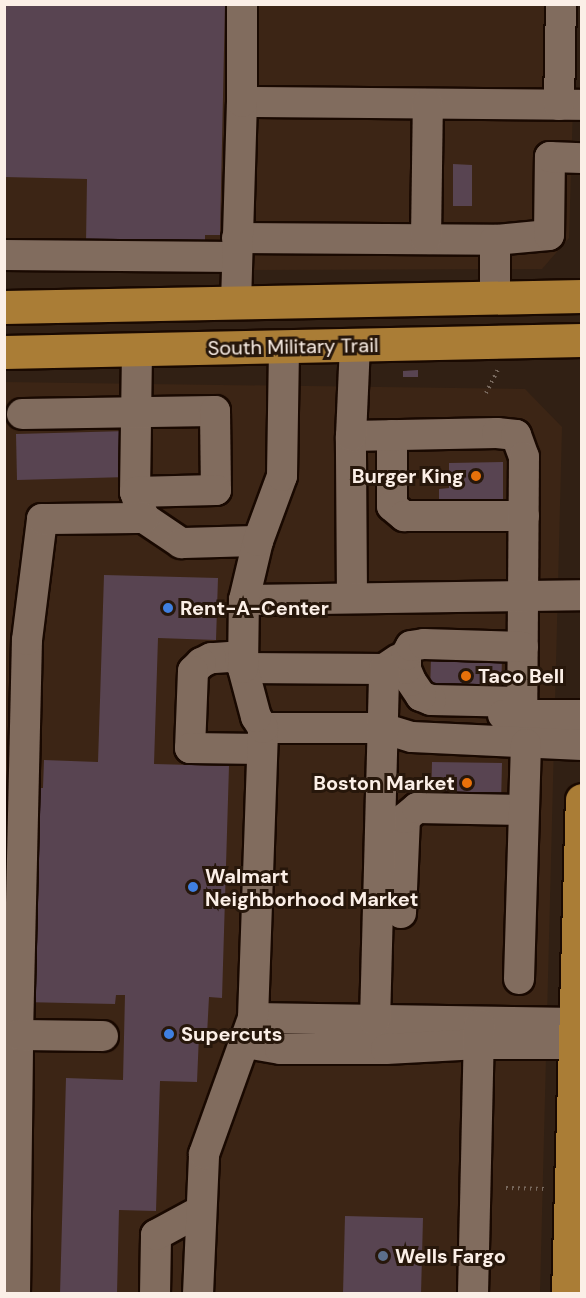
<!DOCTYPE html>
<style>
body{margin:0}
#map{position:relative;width:586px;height:1298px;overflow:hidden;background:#312014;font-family:"DM Sans",sans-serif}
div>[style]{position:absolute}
.built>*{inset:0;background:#3c2515}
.building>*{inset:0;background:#584451}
.path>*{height:4px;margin-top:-2px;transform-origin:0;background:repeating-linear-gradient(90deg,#78695e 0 1.5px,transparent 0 6px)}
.roads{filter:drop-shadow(2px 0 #190901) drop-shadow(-2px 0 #190901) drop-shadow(0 2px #190901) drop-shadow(0 -2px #190901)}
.minor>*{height:30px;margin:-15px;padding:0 15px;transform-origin:15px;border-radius:15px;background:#816c5e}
.major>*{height:33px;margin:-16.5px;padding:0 16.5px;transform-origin:16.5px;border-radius:16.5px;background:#aa7d36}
.dots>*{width:16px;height:16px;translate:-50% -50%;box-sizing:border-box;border:3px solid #27170b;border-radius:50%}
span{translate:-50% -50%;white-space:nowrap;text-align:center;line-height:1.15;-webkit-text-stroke:6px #27170b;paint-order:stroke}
.street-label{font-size:20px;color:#fbefe7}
.poi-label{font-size:20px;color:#fbefe7;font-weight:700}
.right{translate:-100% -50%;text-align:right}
.left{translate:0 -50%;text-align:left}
.frame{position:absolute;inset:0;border:6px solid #fbefe7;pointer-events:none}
</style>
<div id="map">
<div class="built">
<div style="clip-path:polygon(4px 5px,576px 5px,569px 238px,542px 269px,5px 271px)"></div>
<div style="clip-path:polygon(5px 382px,525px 389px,562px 427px,540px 1293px,5px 1294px)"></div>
</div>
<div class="building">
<div style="clip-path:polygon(4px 4px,225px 4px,220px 235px,205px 235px,205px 247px,86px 243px,87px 179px,4px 177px)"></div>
<div style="clip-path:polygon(453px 164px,472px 165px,472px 206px,453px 206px)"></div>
<div style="clip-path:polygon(418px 370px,418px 377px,403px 377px,403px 371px)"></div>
<div style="clip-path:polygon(127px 431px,128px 477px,17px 480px,16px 434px)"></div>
<div style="clip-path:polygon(503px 462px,503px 508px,439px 509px,439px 489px,449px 488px,449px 463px)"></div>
<div style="clip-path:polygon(104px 575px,218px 578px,216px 640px,158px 638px,154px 764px,229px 766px,222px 998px,209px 997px,207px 1035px,199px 1035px,197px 1082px,160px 1081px,156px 1211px,119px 1210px,117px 1294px,60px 1294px,66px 1078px,123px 1080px,125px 995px,116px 995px,115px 1004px,22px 1002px,29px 788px,43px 788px,44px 760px,98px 762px)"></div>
<div style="clip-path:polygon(431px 657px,502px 658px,501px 694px,430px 693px)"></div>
<div style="clip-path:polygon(432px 762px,502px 763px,501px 804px,431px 803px)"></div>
<div style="clip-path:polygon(345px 1216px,423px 1218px,421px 1294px,343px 1294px)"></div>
</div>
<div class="path">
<div style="left:486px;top:393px;width:28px;rotate:-63deg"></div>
<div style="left:506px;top:1188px;width:40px;rotate:1.4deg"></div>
</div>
<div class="roads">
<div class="minor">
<div style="left:242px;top:102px;width:340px;rotate:0.5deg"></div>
<div style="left:559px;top:105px;width:101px;rotate:-88.9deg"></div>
<div style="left:237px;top:238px;width:258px;rotate:0.4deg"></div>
<div style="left:495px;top:240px;width:54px;rotate:-5.3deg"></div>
<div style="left:549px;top:235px;width:78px;rotate:-89.3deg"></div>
<div style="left:550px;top:157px;width:32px;rotate:2deg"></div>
<div style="left:426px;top:239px;width:135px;rotate:-89.2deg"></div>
<div style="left:495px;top:240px;width:58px;rotate:90deg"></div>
<div style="left:4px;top:255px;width:232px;rotate:0.5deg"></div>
<div style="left:236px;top:303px;width:201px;rotate:-88.3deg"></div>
<div style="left:242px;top:102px;width:98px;rotate:-90deg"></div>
<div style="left:137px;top:350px;width:142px;rotate:90.8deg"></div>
<div style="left:135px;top:492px;width:28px;rotate:71deg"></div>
<div style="left:144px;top:518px;width:45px;rotate:34deg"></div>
<div style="left:181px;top:543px;width:77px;rotate:-1.5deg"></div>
<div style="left:22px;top:414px;width:193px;rotate:-0.9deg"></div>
<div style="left:215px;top:411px;width:79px;rotate:89.3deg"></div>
<div style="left:216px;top:490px;width:81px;rotate:178.6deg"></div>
<div style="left:392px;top:435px;width:71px;rotate:90deg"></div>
<div style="left:392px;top:506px;width:16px;rotate:40deg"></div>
<div style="left:404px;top:516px;width:120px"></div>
<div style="left:351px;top:436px;width:146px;rotate:-1.2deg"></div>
<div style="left:497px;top:433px;width:19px;rotate:6deg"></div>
<div style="left:516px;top:435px;width:23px;rotate:70deg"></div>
<div style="left:524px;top:457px;width:257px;rotate:90.4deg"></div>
<div style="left:352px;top:598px;width:162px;rotate:-90.4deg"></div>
<div style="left:351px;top:436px;width:90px;rotate:-87.5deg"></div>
<div style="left:244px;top:600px;width:338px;rotate:-0.8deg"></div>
<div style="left:243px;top:656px;width:32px;rotate:176deg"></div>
<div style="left:211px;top:658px;width:11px;rotate:153deg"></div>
<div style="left:201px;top:663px;width:11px;rotate:135deg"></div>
<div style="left:193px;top:671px;width:77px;rotate:92.2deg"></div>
<div style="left:190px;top:748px;width:72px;rotate:0.8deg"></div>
<div style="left:243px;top:668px;width:141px;rotate:0.4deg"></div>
<div style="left:384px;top:669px;width:18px;rotate:-34deg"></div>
<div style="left:522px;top:702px;width:91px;rotate:-178.7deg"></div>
<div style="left:431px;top:700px;width:11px;rotate:-158deg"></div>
<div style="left:421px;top:696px;width:18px;rotate:-124deg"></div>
<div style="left:411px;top:681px;width:13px;rotate:-113deg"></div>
<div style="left:406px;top:669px;width:14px;rotate:-90deg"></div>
<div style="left:406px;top:655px;width:10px;rotate:-61deg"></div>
<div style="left:411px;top:646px;width:13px;rotate:-9deg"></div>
<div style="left:424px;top:644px;width:99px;rotate:1.7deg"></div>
<div style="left:503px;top:715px;width:79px"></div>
<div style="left:263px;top:728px;width:119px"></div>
<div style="left:382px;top:728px;width:31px;rotate:17deg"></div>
<div style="left:412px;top:737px;width:170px;rotate:2.7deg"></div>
<div style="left:401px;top:913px;width:95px;rotate:-87.6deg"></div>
<div style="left:405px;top:818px;width:16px;rotate:-40deg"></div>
<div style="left:417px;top:808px;width:106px;rotate:1.1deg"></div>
<div style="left:519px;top:979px;width:235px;rotate:-88.3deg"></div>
<div style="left:253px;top:1018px;width:324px;rotate:0.9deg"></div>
<div style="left:375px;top:1021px;width:352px;rotate:-88.5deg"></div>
<div style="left:18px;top:1035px;width:395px;rotate:-88.7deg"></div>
<div style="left:27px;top:640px;width:122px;rotate:-82.9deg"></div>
<div style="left:42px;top:519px;width:102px;rotate:-0.6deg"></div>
<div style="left:246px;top:1043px;width:35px;rotate:10deg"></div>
<div style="left:280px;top:1049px;width:106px"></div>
<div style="left:386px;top:1049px;width:93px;rotate:-3.1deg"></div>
<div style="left:479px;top:1044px;width:103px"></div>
<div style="left:15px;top:1294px;width:259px;rotate:-89.3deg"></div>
<div style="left:18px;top:1035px;width:85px;rotate:0.7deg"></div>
<div style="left:155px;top:1294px;width:59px;rotate:-89deg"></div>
<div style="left:156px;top:1235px;width:50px;rotate:-28.6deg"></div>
<div style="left:198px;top:1294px;width:140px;rotate:-87.5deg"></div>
<div style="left:204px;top:1154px;width:145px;rotate:-70.2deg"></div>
<div style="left:253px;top:1018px;width:290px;rotate:-88deg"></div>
<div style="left:263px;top:728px;width:13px;rotate:-122deg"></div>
<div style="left:256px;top:717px;width:51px;rotate:-104.9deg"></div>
<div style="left:243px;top:668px;width:68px;rotate:-89.2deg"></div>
<div style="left:244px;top:600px;width:61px;rotate:-76.7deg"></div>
<div style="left:258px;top:541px;width:69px;rotate:-69.7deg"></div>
<div style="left:282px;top:476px;width:129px;rotate:-89.1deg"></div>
<div style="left:473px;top:1294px;width:270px;rotate:-88.7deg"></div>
</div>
<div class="major">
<div style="left:4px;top:307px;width:578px;rotate:-1.09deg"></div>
<div style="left:4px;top:352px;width:578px;rotate:-1.19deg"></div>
<div style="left:568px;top:1294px;width:494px;rotate:-88.4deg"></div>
</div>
</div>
<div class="dots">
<div style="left:476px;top:476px;background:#e8710a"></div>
<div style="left:168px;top:608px;background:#3f7fe0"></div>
<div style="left:466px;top:676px;background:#e8710a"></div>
<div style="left:467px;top:783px;background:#e8710a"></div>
<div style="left:193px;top:887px;background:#3f7fe0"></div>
<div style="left:169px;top:1034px;background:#3f7fe0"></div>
<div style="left:383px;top:1256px;background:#5c6f8a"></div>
</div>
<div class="street-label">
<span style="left:293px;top:347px;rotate:-1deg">South Military Trail</span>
</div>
<div class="poi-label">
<span class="right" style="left:464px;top:476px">Burger King</span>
<span class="left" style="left:180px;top:608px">Rent-A-Center</span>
<span class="left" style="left:478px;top:676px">Taco Bell</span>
<span class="right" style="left:455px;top:783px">Boston Market</span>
<span class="left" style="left:205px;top:888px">Walmart<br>Neighborhood Market</span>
<span class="left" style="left:181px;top:1034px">Supercuts</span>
<span class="left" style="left:395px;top:1256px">Wells Fargo</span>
</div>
<div class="frame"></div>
</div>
